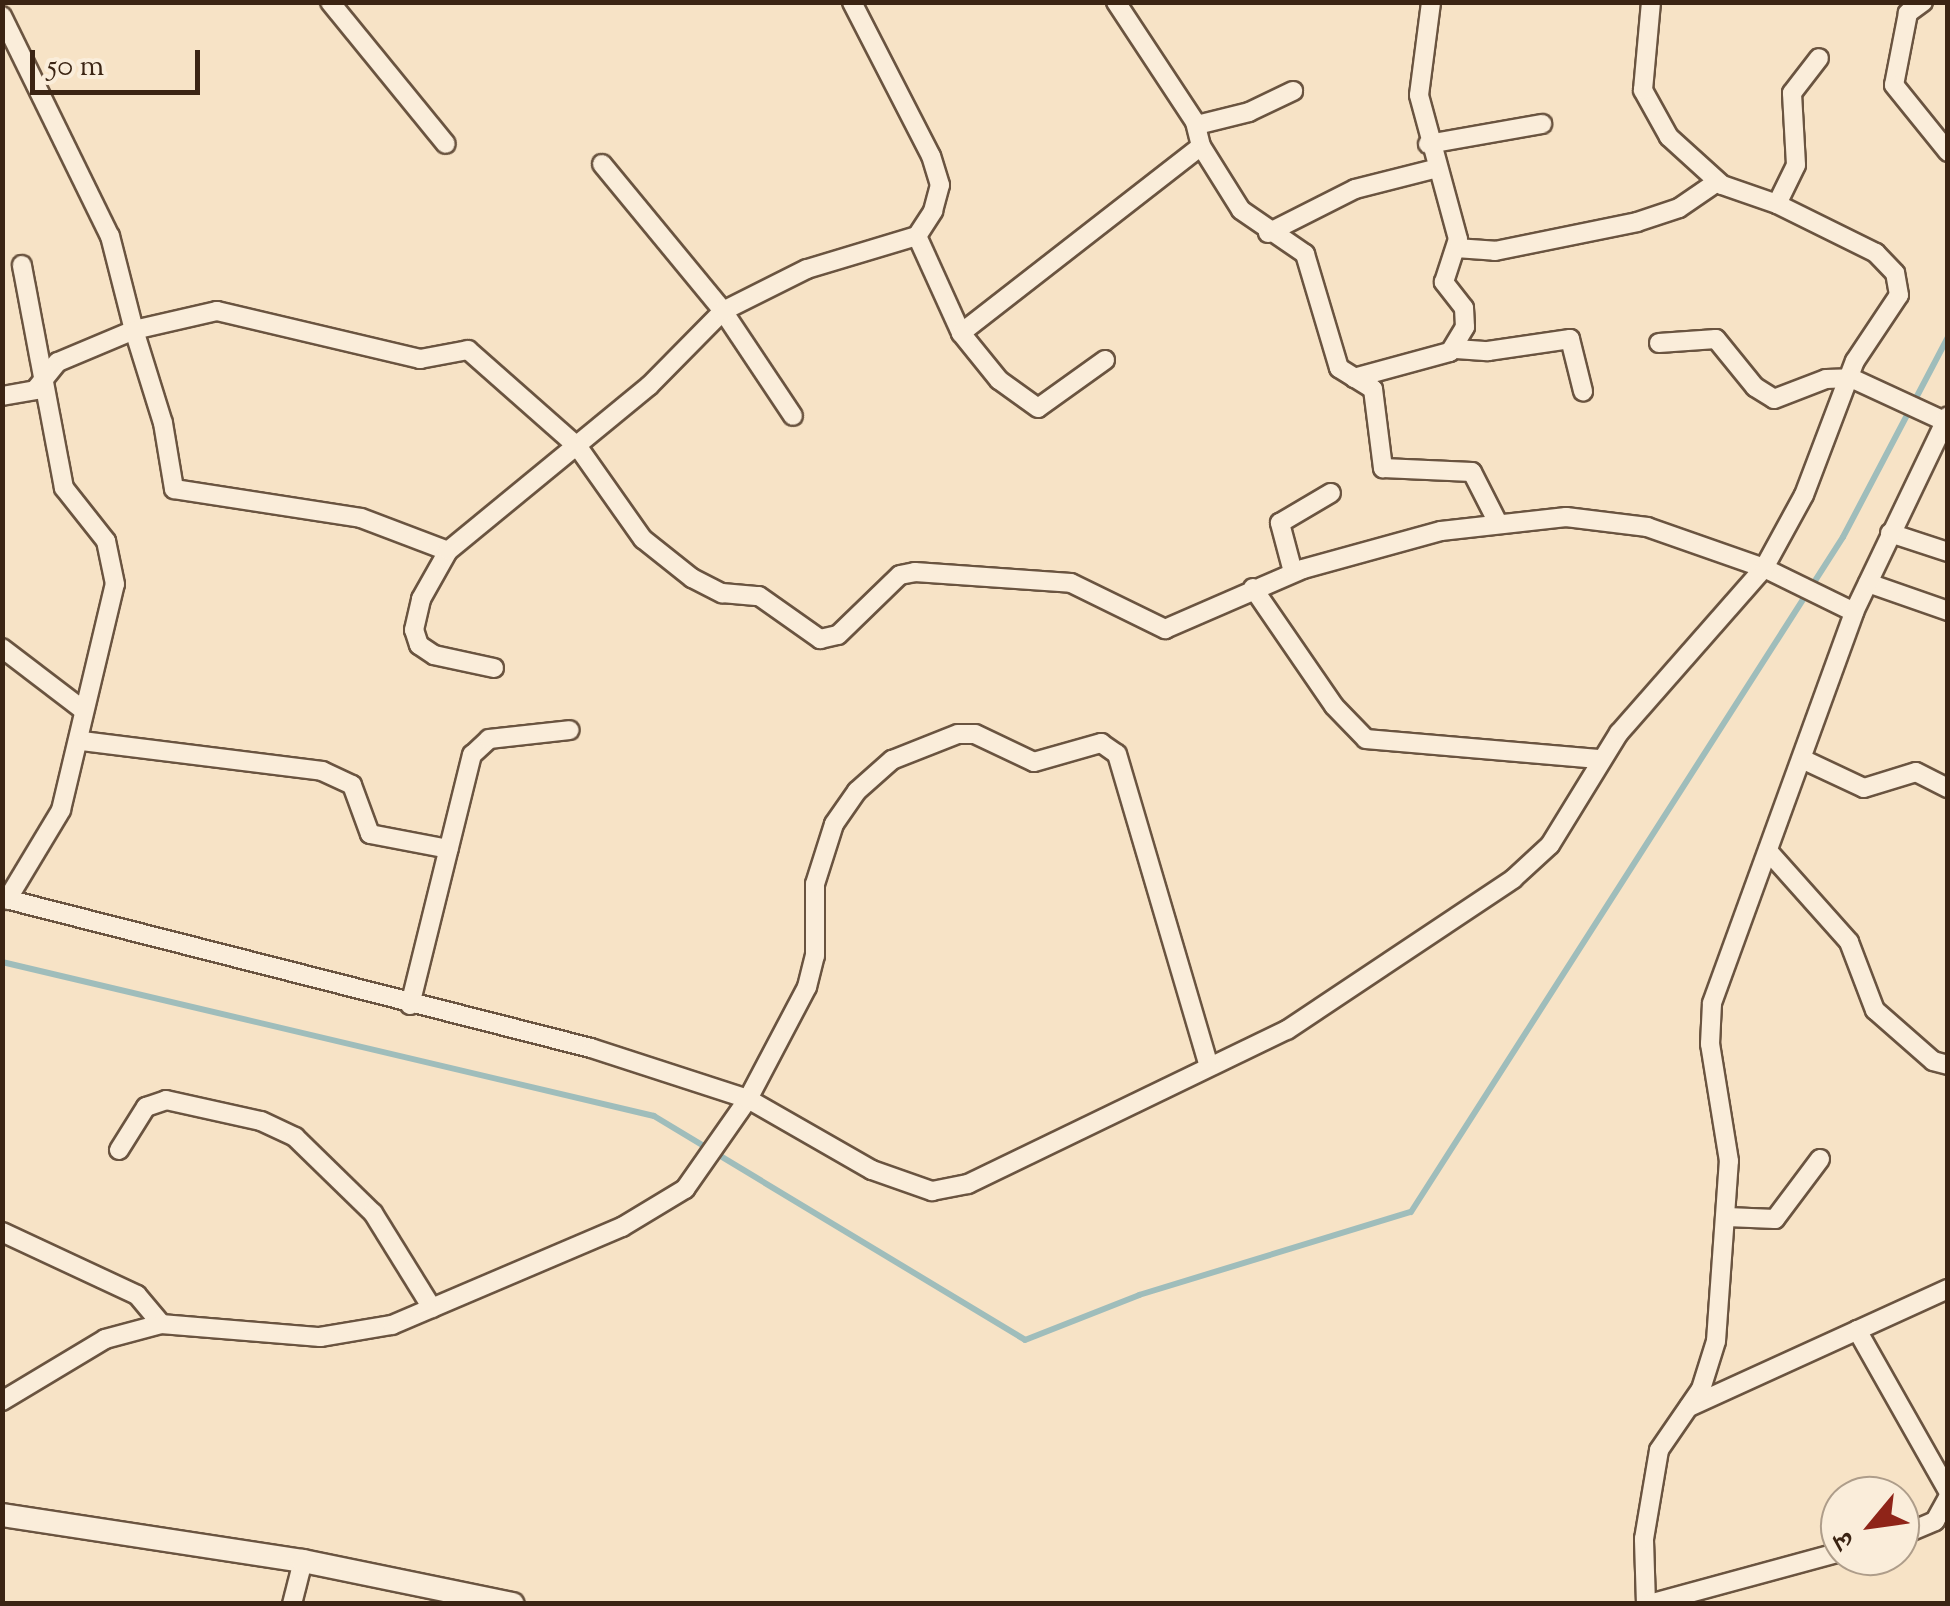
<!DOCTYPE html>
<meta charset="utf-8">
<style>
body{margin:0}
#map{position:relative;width:1950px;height:1606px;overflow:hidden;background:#f7e3c6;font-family:"Sorts Mill Goudy","Noto Serif Devanagari",serif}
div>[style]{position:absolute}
.stream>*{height:6px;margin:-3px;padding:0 3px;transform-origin:3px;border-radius:3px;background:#9fbdbb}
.roads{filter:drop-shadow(2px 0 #6a5440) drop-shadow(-2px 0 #6a5440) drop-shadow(0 2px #6a5440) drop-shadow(0 -2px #6a5440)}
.minor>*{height:18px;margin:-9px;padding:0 9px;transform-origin:9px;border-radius:9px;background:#faedda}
.tertiary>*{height:22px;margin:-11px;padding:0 11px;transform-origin:11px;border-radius:11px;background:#faedda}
span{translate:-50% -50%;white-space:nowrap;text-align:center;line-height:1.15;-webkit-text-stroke:8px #faedda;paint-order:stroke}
.frame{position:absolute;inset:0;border:5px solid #3b2413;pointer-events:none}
.north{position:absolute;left:1820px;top:1476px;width:100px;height:100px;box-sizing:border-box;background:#faedda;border:2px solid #ae9d8a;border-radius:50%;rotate:241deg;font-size:28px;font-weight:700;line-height:40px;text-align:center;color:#3b2413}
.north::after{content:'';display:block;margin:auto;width:35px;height:45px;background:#8f2418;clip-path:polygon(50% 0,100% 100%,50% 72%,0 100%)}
.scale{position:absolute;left:30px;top:50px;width:170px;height:45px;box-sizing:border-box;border:5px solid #3b2413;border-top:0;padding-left:12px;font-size:30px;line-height:35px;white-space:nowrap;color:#3b2413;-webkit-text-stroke:8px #faedda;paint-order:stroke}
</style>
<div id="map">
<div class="stream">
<div style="left:2px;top:962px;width:670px;rotate:13.29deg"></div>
<div style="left:654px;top:1116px;width:433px;rotate:31.1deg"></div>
<div style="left:1025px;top:1340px;width:123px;rotate:-21.5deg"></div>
<div style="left:1139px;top:1295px;width:284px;rotate:-17deg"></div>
<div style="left:1411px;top:1212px;width:801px;rotate:-57.38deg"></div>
<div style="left:1843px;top:537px;width:226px;rotate:-62.3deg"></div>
</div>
<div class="roads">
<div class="minor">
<div style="left:330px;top:2px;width:183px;rotate:50.8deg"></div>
<div style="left:1116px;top:2px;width:144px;rotate:56.6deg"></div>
<div style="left:1195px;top:122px;width:25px;rotate:76deg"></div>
<div style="left:1201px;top:146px;width:75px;rotate:58deg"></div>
<div style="left:1241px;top:210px;width:78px;rotate:34.5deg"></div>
<div style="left:1305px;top:254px;width:119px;rotate:73.4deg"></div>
<div style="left:1339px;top:368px;width:40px;rotate:32deg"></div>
<div style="left:1373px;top:389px;width:80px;rotate:82.8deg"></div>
<div style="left:1383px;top:468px;width:89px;rotate:2.6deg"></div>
<div style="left:1472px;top:472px;width:55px;rotate:63deg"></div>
<div style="left:1923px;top:2px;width:19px;rotate:144deg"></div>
<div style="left:1908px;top:13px;width:73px;rotate:101deg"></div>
<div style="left:1894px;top:85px;width:86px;rotate:51.1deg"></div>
<div style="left:2px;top:16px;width:245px;rotate:63.9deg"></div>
<div style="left:110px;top:236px;width:97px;rotate:75.7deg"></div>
<div style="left:134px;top:330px;width:85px;rotate:-12.9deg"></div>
<div style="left:217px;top:311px;width:209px;rotate:13.3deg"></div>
<div style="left:420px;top:359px;width:49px;rotate:-10.6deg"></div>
<div style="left:468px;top:350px;width:147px;rotate:41.4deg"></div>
<div style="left:578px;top:447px;width:113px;rotate:54.8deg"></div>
<div style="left:643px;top:539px;width:63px;rotate:38.5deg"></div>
<div style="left:692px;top:578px;width:34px;rotate:27deg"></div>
<div style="left:722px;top:593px;width:37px;rotate:5deg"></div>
<div style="left:759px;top:596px;width:75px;rotate:35.2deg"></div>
<div style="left:820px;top:639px;width:18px;rotate:-13deg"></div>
<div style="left:838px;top:635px;width:86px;rotate:-44.1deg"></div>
<div style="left:900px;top:575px;width:15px;rotate:-11deg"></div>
<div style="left:915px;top:572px;width:156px;rotate:4deg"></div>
<div style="left:1071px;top:583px;width:105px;rotate:26.1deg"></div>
<div style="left:1165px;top:629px;width:150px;rotate:-23.5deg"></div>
<div style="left:1303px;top:569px;width:143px;rotate:-15.4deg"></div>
<div style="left:1441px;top:531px;width:126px;rotate:-6.4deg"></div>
<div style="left:1566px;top:517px;width:82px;rotate:7deg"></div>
<div style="left:1647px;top:527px;width:124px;rotate:19.3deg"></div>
<div style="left:1764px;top:568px;width:100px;rotate:26.1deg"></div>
<div style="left:1197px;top:125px;width:54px;rotate:-14deg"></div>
<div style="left:1249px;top:112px;width:49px;rotate:-25.5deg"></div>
<div style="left:1428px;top:144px;width:116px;rotate:-10deg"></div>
<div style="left:602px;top:164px;width:190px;rotate:50.5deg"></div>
<div style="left:723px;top:311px;width:126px;rotate:56.3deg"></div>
<div style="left:1777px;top:204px;width:43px;rotate:-64deg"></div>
<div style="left:1796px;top:165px;width:72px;rotate:-93.2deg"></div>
<div style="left:1792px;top:93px;width:44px;rotate:-52.4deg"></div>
<div style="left:1268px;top:233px;width:97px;rotate:-26.8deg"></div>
<div style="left:1355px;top:189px;width:81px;rotate:-14.2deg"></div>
<div style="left:917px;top:236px;width:107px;rotate:65.6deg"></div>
<div style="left:1456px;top:248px;width:39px;rotate:4deg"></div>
<div style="left:1495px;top:251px;width:145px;rotate:-11.5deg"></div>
<div style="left:1637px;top:222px;width:44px;rotate:-18.4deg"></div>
<div style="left:1679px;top:208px;width:46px;rotate:-34.4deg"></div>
<div style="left:1659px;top:343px;width:57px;rotate:-4deg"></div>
<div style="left:1716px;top:339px;width:62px;rotate:50.9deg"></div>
<div style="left:1755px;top:387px;width:22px;rotate:32deg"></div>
<div style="left:1774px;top:399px;width:56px;rotate:-21deg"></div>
<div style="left:1826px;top:379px;width:25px;rotate:-2deg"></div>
<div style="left:1851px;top:378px;width:102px;rotate:24.8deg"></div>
<div style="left:1456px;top:349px;width:32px;rotate:4deg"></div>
<div style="left:1488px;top:351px;width:83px;rotate:-8.3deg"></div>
<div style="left:1570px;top:339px;width:54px;rotate:76deg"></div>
<div style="left:1105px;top:360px;width:82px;rotate:144.4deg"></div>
<div style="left:1038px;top:408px;width:48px;rotate:-144.3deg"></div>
<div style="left:999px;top:380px;width:60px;rotate:-129deg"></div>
<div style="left:961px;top:333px;width:304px;rotate:-37.9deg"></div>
<div style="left:1354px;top:378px;width:99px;rotate:-15.2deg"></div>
<div style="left:1450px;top:352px;width:29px;rotate:-59deg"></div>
<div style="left:1465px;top:327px;width:19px;rotate:-93deg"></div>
<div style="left:1464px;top:308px;width:33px;rotate:-128deg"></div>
<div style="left:1444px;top:282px;width:45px;rotate:-72deg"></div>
<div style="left:1458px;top:239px;width:149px;rotate:-105.2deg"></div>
<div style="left:1419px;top:95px;width:94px;rotate:-82.6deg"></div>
<div style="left:2px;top:396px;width:34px;rotate:-10deg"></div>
<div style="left:35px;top:390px;width:36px;rotate:-51deg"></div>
<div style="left:58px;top:362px;width:82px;rotate:-22.8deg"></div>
<div style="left:134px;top:330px;width:97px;rotate:72.7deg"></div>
<div style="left:163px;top:423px;width:67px;rotate:80.5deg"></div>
<div style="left:174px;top:489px;width:189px;rotate:8.8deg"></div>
<div style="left:361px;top:518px;width:93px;rotate:20.8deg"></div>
<div style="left:1890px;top:533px;width:61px;rotate:18.1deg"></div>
<div style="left:1293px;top:572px;width:51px;rotate:-104.9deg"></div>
<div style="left:1280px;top:523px;width:59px;rotate:-30.5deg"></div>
<div style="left:1868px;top:583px;width:85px;rotate:19.3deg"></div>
<div style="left:1253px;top:588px;width:143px;rotate:55.5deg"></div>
<div style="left:1334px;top:706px;width:46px;rotate:45.9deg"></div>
<div style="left:1366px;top:739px;width:236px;rotate:4.9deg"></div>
<div style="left:2px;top:648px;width:102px;rotate:37.4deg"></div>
<div style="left:494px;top:668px;width:61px;rotate:-167.8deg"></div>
<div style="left:434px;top:655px;width:18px;rotate:-146deg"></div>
<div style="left:419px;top:645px;width:16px;rotate:-108deg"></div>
<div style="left:414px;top:630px;width:32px;rotate:-77deg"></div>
<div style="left:421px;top:599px;width:55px;rotate:-60.6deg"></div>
<div style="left:448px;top:551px;width:260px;rotate:-39.4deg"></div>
<div style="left:649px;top:386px;width:105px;rotate:-45.4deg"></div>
<div style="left:723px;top:311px;width:94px;rotate:-26.6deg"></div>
<div style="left:807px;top:269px;width:115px;rotate:-16.7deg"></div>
<div style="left:917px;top:236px;width:30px;rotate:-57deg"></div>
<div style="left:933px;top:211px;width:27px;rotate:-75deg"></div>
<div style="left:940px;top:185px;width:30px;rotate:-107deg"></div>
<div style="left:931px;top:156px;width:173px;rotate:-117.2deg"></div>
<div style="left:82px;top:741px;width:242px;rotate:7.1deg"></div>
<div style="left:322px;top:771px;width:33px;rotate:25deg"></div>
<div style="left:352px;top:785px;width:52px;rotate:69.8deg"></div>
<div style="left:370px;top:834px;width:80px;rotate:10.8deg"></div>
<div style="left:1802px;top:759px;width:68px;rotate:25.1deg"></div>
<div style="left:1864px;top:788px;width:54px;rotate:-17.1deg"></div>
<div style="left:1916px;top:772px;width:36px;rotate:27deg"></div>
<div style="left:1768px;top:851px;width:122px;rotate:48.3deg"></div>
<div style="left:1849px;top:942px;width:73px;rotate:69.1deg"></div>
<div style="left:1875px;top:1010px;width:77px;rotate:41.3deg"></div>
<div style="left:1933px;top:1061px;width:16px;rotate:15deg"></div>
<div style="left:2px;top:898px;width:608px;rotate:14.29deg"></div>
<div style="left:591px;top:1048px;width:165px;rotate:18deg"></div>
<div style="left:748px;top:1099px;width:143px;rotate:29.8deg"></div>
<div style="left:872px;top:1170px;width:64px;rotate:19.3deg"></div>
<div style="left:932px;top:1191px;width:37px;rotate:-11deg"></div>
<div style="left:968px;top:1184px;width:354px;rotate:-25.8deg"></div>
<div style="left:1287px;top:1030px;width:272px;rotate:-33.7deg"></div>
<div style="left:1513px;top:879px;width:50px;rotate:-42.6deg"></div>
<div style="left:1550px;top:845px;width:132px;rotate:-58.4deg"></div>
<div style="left:1619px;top:733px;width:220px;rotate:-48.7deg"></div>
<div style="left:1764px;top:568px;width:83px;rotate:-61.3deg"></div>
<div style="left:1804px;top:495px;width:143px;rotate:-69.2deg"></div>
<div style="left:1855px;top:361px;width:79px;rotate:-56.3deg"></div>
<div style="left:1899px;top:295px;width:22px;rotate:-100deg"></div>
<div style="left:1895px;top:273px;width:28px;rotate:-134deg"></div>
<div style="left:1876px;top:253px;width:110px;rotate:-153.7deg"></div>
<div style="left:1777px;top:204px;width:58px;rotate:-160.9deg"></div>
<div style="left:1722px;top:185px;width:72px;rotate:-137.8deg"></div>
<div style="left:1669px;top:137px;width:54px;rotate:-119deg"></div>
<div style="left:1643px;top:90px;width:88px;rotate:-84.8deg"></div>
<div style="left:7px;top:900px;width:105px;rotate:-59deg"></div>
<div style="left:61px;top:810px;width:232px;rotate:-76.6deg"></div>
<div style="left:115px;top:584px;width:44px;rotate:-101.8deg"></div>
<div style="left:106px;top:541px;width:68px;rotate:-128.4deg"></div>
<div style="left:64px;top:488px;width:227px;rotate:-100.7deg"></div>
<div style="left:410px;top:1005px;width:258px;rotate:-76.1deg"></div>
<div style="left:472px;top:755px;width:23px;rotate:-43deg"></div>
<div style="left:489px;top:739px;width:81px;rotate:-6.3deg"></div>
<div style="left:119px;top:1150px;width:51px;rotate:-57.9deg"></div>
<div style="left:146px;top:1107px;width:21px;rotate:-19deg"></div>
<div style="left:166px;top:1100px;width:97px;rotate:12.5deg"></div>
<div style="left:261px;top:1121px;width:38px;rotate:25deg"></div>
<div style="left:295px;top:1137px;width:109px;rotate:44.3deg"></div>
<div style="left:373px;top:1213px;width:112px;rotate:58.2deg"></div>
<div style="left:1727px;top:1217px;width:48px;rotate:2.4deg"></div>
<div style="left:1775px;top:1219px;width:75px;rotate:-53.1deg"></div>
<div style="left:2px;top:1232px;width:149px;rotate:25deg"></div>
<div style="left:137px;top:1295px;width:38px;rotate:50deg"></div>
<div style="left:1857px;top:1330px;width:185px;rotate:60.5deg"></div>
<div style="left:2px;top:1401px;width:120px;rotate:-31deg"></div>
<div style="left:105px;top:1339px;width:58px;rotate:-15deg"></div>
<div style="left:161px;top:1324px;width:160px;rotate:4.7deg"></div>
<div style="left:320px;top:1337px;width:73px;rotate:-9.5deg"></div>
<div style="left:392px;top:1325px;width:250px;rotate:-23.1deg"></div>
<div style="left:622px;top:1227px;width:74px;rotate:-31.1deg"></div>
<div style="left:685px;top:1189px;width:110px;rotate:-55deg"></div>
<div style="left:748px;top:1099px;width:127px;rotate:-62.2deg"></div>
<div style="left:807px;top:987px;width:32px;rotate:-76deg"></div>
<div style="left:815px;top:956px;width:72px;rotate:-90deg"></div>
<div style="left:815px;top:884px;width:63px;rotate:-72.4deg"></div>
<div style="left:834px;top:824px;width:40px;rotate:-55.1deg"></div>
<div style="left:857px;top:791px;width:47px;rotate:-41.5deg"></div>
<div style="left:892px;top:760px;width:71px;rotate:-21.5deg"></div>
<div style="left:958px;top:734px;width:17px"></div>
<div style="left:975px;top:734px;width:65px;rotate:25.4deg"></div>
<div style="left:1034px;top:762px;width:70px;rotate:-15.8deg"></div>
<div style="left:1101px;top:743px;width:19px;rotate:35deg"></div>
<div style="left:1117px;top:754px;width:325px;rotate:73.6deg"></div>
<div style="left:1689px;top:1407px;width:285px;rotate:-24.5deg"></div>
<div style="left:1900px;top:1536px;width:38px;rotate:-23deg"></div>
<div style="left:1935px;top:1521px;width:26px;rotate:-61deg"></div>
<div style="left:292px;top:1604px;width:44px;rotate:-75.7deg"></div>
<div style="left:1646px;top:1604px;width:65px;rotate:-91.8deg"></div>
<div style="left:1644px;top:1539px;width:90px;rotate:-80.4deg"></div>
<div style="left:1659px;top:1450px;width:74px;rotate:-55.5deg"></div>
<div style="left:1701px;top:1389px;width:50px;rotate:-72.6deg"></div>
<div style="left:1716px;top:1341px;width:180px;rotate:-85.9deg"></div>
<div style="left:1729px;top:1161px;width:119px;rotate:-99.2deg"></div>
<div style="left:1710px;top:1044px;width:41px;rotate:-87.2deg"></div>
<div style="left:1712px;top:1003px;width:416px;rotate:-70deg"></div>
<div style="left:1854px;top:612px;width:217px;rotate:-64.4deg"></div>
<div style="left:1649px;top:1604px;width:198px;rotate:-15.2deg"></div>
</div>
<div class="tertiary">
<div style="left:2px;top:1515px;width:304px;rotate:8.7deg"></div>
<div style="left:303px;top:1561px;width:214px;rotate:11.6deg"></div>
</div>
</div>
<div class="frame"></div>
<div class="north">उ</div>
<div class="scale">50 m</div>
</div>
